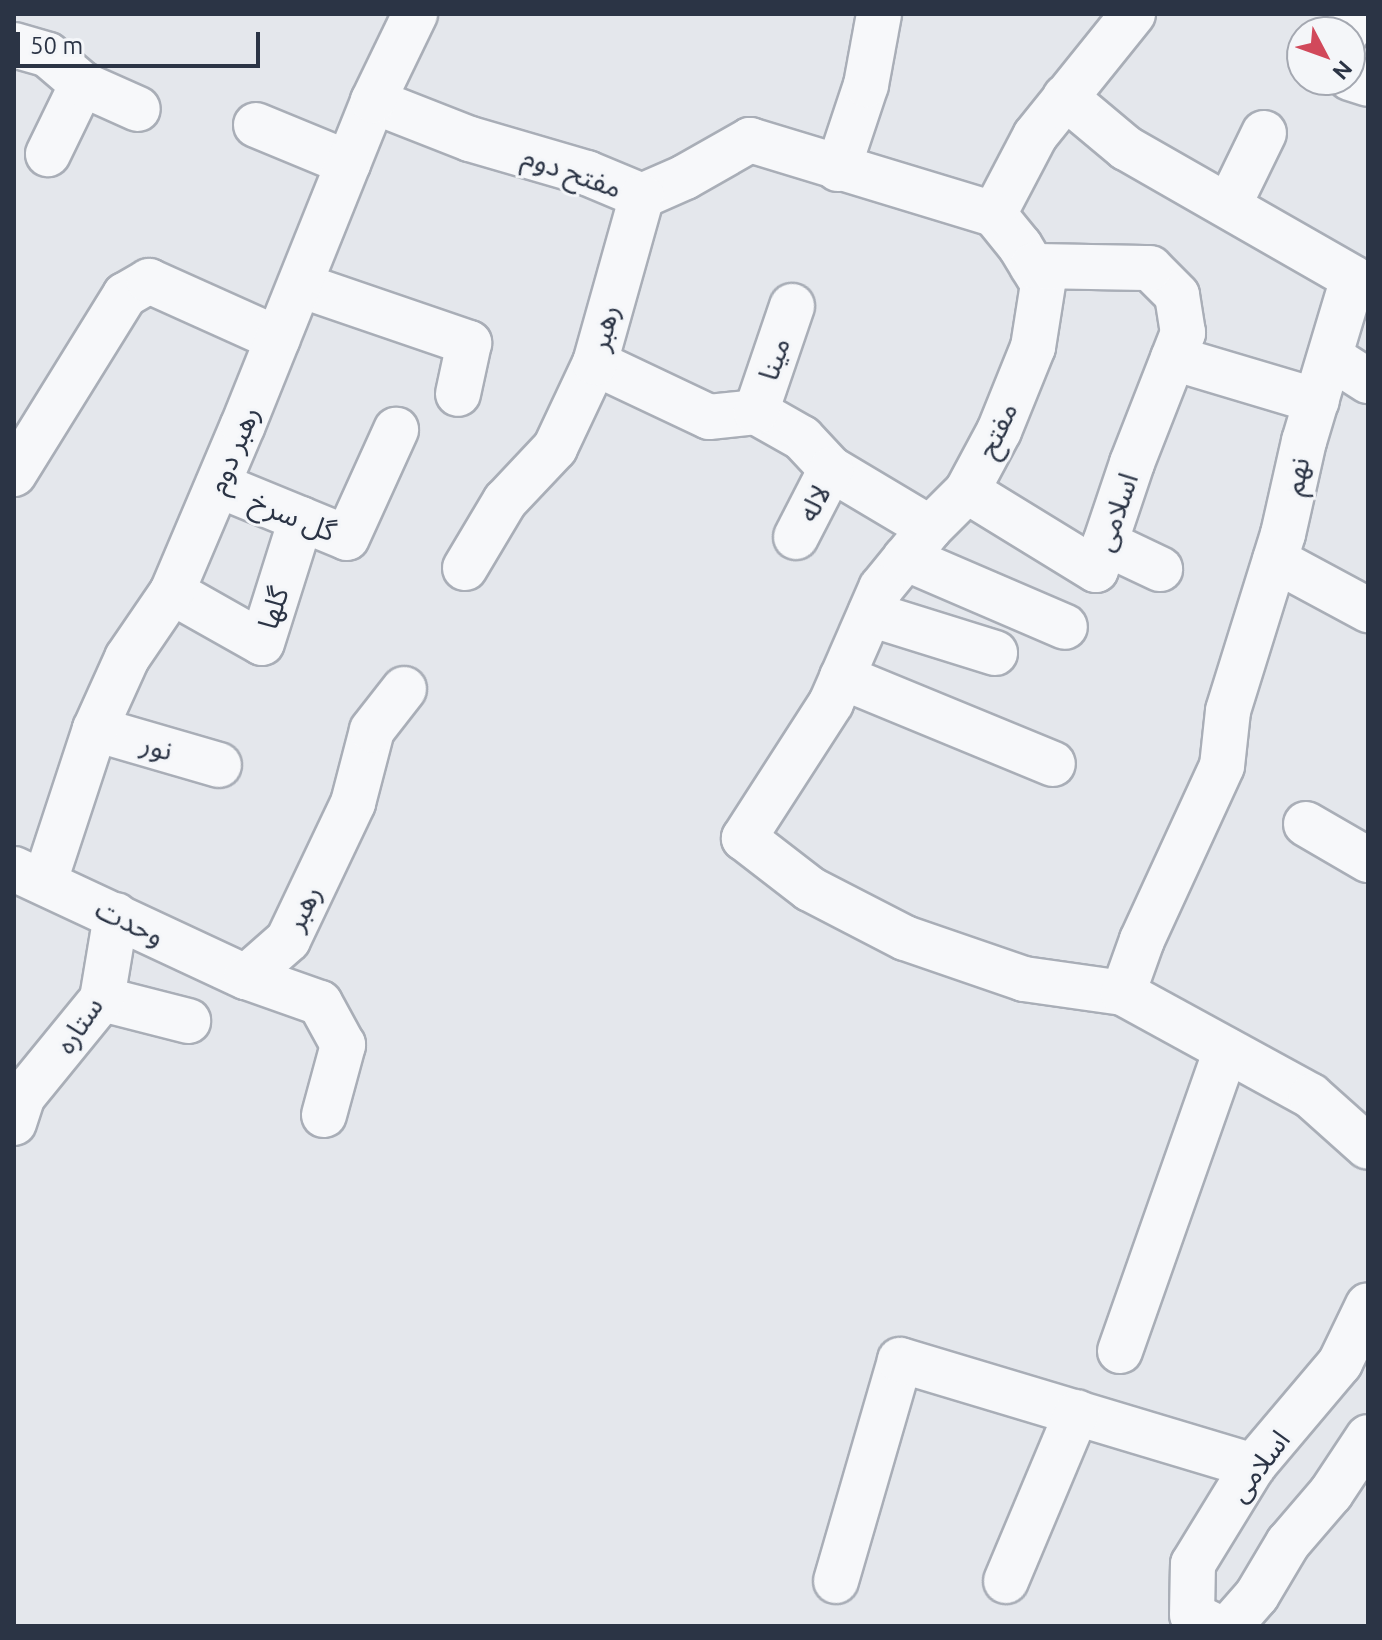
<!DOCTYPE html>
<meta charset="utf-8">
<style>
body{margin:0}
#map{position:relative;width:1382px;height:1640px;overflow:hidden;background:#e4e7ec;font-family:Ubuntu,"Noto Sans Arabic",sans-serif}
div>[style]{position:absolute}
.roads{filter:drop-shadow(2px 0 #a9aeb7) drop-shadow(-2px 0 #a9aeb7) drop-shadow(0 2px #a9aeb7) drop-shadow(0 -2px #a9aeb7)}
.minor>*{height:44px;margin:-22px;padding:0 22px;transform-origin:22px;border-radius:22px;background:#f7f8fa}
span{translate:-50% -50%;white-space:nowrap;text-align:center;line-height:1.15;-webkit-text-stroke:6px #f4f6f9;paint-order:stroke}
.street-label{font-size:28px;color:#2b3445}
.frame{position:absolute;inset:0;border:16px solid #2b3445;pointer-events:none}
.north{position:absolute;left:1286px;top:16px;width:80px;height:80px;box-sizing:border-box;background:#f4f6f9;border:2px solid #a4a8b1;border-radius:50%;rotate:131deg;font-size:22px;font-weight:700;line-height:32px;text-align:center;color:#2b3445}
.north::after{content:'';display:block;margin:auto;width:28px;height:36px;background:#d1495b;clip-path:polygon(50% 0,100% 100%,50% 72%,0 100%)}
.scale{position:absolute;left:16px;top:32px;width:244px;height:36px;box-sizing:border-box;border:4px solid #2b3445;border-top:0;padding-left:10px;font-size:24px;line-height:28px;white-space:nowrap;color:#2b3445;-webkit-text-stroke:6px #f4f6f9;paint-order:stroke}
</style>
<div id="map">
<div class="roads">
<div class="minor">
<div style="left:1133px;top:14px;width:156px;rotate:128.8deg"></div>
<div style="left:1035px;top:136px;width:88px;rotate:117.7deg"></div>
<div style="left:994px;top:214px;width:41px;rotate:50.9deg"></div>
<div style="left:1020px;top:246px;width:44px;rotate:58.8deg"></div>
<div style="left:1043px;top:284px;width:64px;rotate:99deg"></div>
<div style="left:1033px;top:347px;width:91px;rotate:112deg"></div>
<div style="left:999px;top:431px;width:68px;rotate:118.1deg"></div>
<div style="left:967px;top:491px;width:52px;rotate:135deg"></div>
<div style="left:930px;top:528px;width:77px;rotate:129.2deg"></div>
<div style="left:881px;top:588px;width:125px;rotate:113.5deg"></div>
<div style="left:831px;top:703px;width:161px;rotate:122.8deg"></div>
<div style="left:744px;top:838px;width:83px;rotate:37.7deg"></div>
<div style="left:810px;top:889px;width:107px;rotate:27.3deg"></div>
<div style="left:905px;top:938px;width:126px;rotate:19deg"></div>
<div style="left:1024px;top:979px;width:100px;rotate:8deg"></div>
<div style="left:1123px;top:993px;width:214px;rotate:28.7deg"></div>
<div style="left:1311px;top:1096px;width:76px;rotate:41.8deg"></div>
<div style="left:1347px;top:32px;width:19px;rotate:-74deg"></div>
<div style="left:14px;top:45px;width:35px;rotate:16deg"></div>
<div style="left:48px;top:55px;width:45px;rotate:40.5deg"></div>
<div style="left:82px;top:84px;width:78px;rotate:115.9deg"></div>
<div style="left:1350px;top:78px;width:19px;rotate:18deg"></div>
<div style="left:82px;top:84px;width:61px;rotate:24.1deg"></div>
<div style="left:1065px;top:97px;width:80px;rotate:39.9deg"></div>
<div style="left:1126px;top:148px;width:262px;rotate:29.8deg"></div>
<div style="left:1353px;top:278px;width:170px;rotate:106.7deg"></div>
<div style="left:1304px;top:441px;width:95px;rotate:102.7deg"></div>
<div style="left:1283px;top:534px;width:185px;rotate:107.3deg"></div>
<div style="left:1228px;top:711px;width:55px;rotate:96.2deg"></div>
<div style="left:1222px;top:766px;width:192px;rotate:114.7deg"></div>
<div style="left:1142px;top:940px;width:56px;rotate:109.7deg"></div>
<div style="left:373px;top:101px;width:104px;rotate:21.4deg"></div>
<div style="left:470px;top:139px;width:122px;rotate:16.2deg"></div>
<div style="left:587px;top:173px;width:60px;rotate:22.7deg"></div>
<div style="left:642px;top:196px;width:47px;rotate:-23.8deg"></div>
<div style="left:685px;top:177px;width:75px;rotate:-29.6deg"></div>
<div style="left:750px;top:140px;width:255px;rotate:16.9deg"></div>
<div style="left:256px;top:125px;width:100px;rotate:22.4deg"></div>
<div style="left:838px;top:169px;width:89px;rotate:-71.6deg"></div>
<div style="left:866px;top:85px;width:72px;rotate:-79.6deg"></div>
<div style="left:1229px;top:205px;width:80px;rotate:-64.1deg"></div>
<div style="left:300px;top:285px;width:179px;rotate:18.9deg"></div>
<div style="left:469px;top:343px;width:52px;rotate:102.2deg"></div>
<div style="left:1173px;top:358px;width:150px;rotate:16.6deg"></div>
<div style="left:1332px;top:358px;width:43px;rotate:32.6deg"></div>
<div style="left:595px;top:363px;width:126px;rotate:25.3deg"></div>
<div style="left:709px;top:417px;width:47px;rotate:-6.1deg"></div>
<div style="left:756px;top:412px;width:53px;rotate:29.5deg"></div>
<div style="left:802px;top:438px;width:42px;rotate:46.9deg"></div>
<div style="left:831px;top:469px;width:115px;rotate:30.8deg"></div>
<div style="left:756px;top:412px;width:112px;rotate:-71.2deg"></div>
<div style="left:14px;top:474px;width:211px;rotate:-58.2deg"></div>
<div style="left:125px;top:295px;width:28px;rotate:-30deg"></div>
<div style="left:149px;top:281px;width:141px;rotate:24.2deg"></div>
<div style="left:218px;top:485px;width:139px;rotate:22.3deg"></div>
<div style="left:347px;top:538px;width:119px;rotate:-65.6deg"></div>
<div style="left:967px;top:491px;width:151px;rotate:31.5deg"></div>
<div style="left:1096px;top:570px;width:113px;rotate:-71.4deg"></div>
<div style="left:1132px;top:463px;width:140px;rotate:-68.6deg"></div>
<div style="left:1183px;top:333px;width:38px;rotate:-99deg"></div>
<div style="left:1177px;top:295px;width:38px;rotate:-135deg"></div>
<div style="left:1150px;top:268px;width:118px;rotate:-179deg"></div>
<div style="left:796px;top:537px;width:76px;rotate:-62.8deg"></div>
<div style="left:1105px;top:543px;width:61px;rotate:25.3deg"></div>
<div style="left:905px;top:558px;width:174px;rotate:23.3deg"></div>
<div style="left:1275px;top:560px;width:106px;rotate:28.3deg"></div>
<div style="left:465px;top:568px;width:78px;rotate:-59.2deg"></div>
<div style="left:505px;top:501px;width:73px;rotate:-46.7deg"></div>
<div style="left:555px;top:448px;width:94px;rotate:-64.8deg"></div>
<div style="left:595px;top:363px;width:173px;rotate:-74.3deg"></div>
<div style="left:172px;top:592px;width:103px;rotate:29.5deg"></div>
<div style="left:262px;top:643px;width:130px;rotate:-72.5deg"></div>
<div style="left:870px;top:614px;width:131px;rotate:17.3deg"></div>
<div style="left:842px;top:677px;width:228px;rotate:22.4deg"></div>
<div style="left:95px;top:729px;width:129px;rotate:16.2deg"></div>
<div style="left:1306px;top:824px;width:72px;rotate:30.1deg"></div>
<div style="left:14px;top:869px;width:256px;rotate:25deg"></div>
<div style="left:45px;top:881px;width:160px;rotate:-71.8deg"></div>
<div style="left:95px;top:729px;width:78px;rotate:-65.7deg"></div>
<div style="left:127px;top:658px;width:80px;rotate:-55.7deg"></div>
<div style="left:172px;top:592px;width:181px;rotate:-67deg"></div>
<div style="left:243px;top:425px;width:349px;rotate:-68.1deg"></div>
<div style="left:373px;top:101px;width:97px;rotate:-64.2deg"></div>
<div style="left:102px;top:999px;width:89px;rotate:14.3deg"></div>
<div style="left:324px;top:1115px;width:73px;rotate:-74.8deg"></div>
<div style="left:343px;top:1045px;width:48px;rotate:-118.7deg"></div>
<div style="left:320px;top:1003px;width:78px;rotate:-160.6deg"></div>
<div style="left:246px;top:977px;width:56px;rotate:-41.4deg"></div>
<div style="left:288px;top:940px;width:152px;rotate:-64.6deg"></div>
<div style="left:353px;top:803px;width:75px;rotate:-75.4deg"></div>
<div style="left:372px;top:730px;width:52px;rotate:-52deg"></div>
<div style="left:14px;top:1123px;width:28px;rotate:-72deg"></div>
<div style="left:23px;top:1096px;width:125px;rotate:-50.8deg"></div>
<div style="left:102px;top:999px;width:85px;rotate:-80.5deg"></div>
<div style="left:1120px;top:1351px;width:319px;rotate:-70.6deg"></div>
<div style="left:836px;top:1581px;width:230px;rotate:-73.8deg"></div>
<div style="left:900px;top:1360px;width:369px;rotate:16.7deg"></div>
<div style="left:1006px;top:1581px;width:183px;rotate:-67.2deg"></div>
<div style="left:1215px;top:1626px;width:25px;rotate:-154deg"></div>
<div style="left:1192px;top:1615px;width:51px;rotate:-88.9deg"></div>
<div style="left:1193px;top:1564px;width:115px;rotate:-58.5deg"></div>
<div style="left:1253px;top:1466px;width:135px;rotate:-49.8deg"></div>
<div style="left:1340px;top:1363px;width:64px;rotate:-64.2deg"></div>
<div style="left:1230px;top:1626px;width:41px;rotate:-48.9deg"></div>
<div style="left:1257px;top:1595px;width:61px;rotate:-59.2deg"></div>
<div style="left:1288px;top:1543px;width:66px;rotate:-49.3deg"></div>
<div style="left:1331px;top:1493px;width:67px;rotate:-56.5deg"></div>
</div>
</div>
<div class="street-label">
<span style="left:572px;top:172px;rotate:19deg">مفتح دوم</span>
<span style="left:604px;top:328px;rotate:-76deg">رهبر</span>
<span style="left:774px;top:359px;rotate:-71deg">مینا</span>
<span style="left:997px;top:430px;rotate:-65deg">مفتح</span>
<span style="left:233px;top:450px;rotate:-67deg">رهبر دوم</span>
<span style="left:1296px;top:476px;rotate:-77deg">نهم</span>
<span style="left:814px;top:503px;rotate:-62deg">لاله</span>
<span style="left:1116px;top:512px;rotate:-71deg">اسلامی</span>
<span style="left:293px;top:516px;rotate:22deg">گل سرخ</span>
<span style="left:273px;top:608px;rotate:-72deg">گلها</span>
<span style="left:157px;top:747px;rotate:16deg">نور</span>
<span style="left:303px;top:908px;rotate:-64deg">رهبر</span>
<span style="left:130px;top:922px;rotate:26deg">وحدت</span>
<span style="left:79px;top:1025px;rotate:-56deg">ستاره</span>
<span style="left:1259px;top:1466px;rotate:-53deg">اسلامی</span>
</div>
<div class="frame"></div>
<div class="north">N</div>
<div class="scale">50 m</div>
</div>
